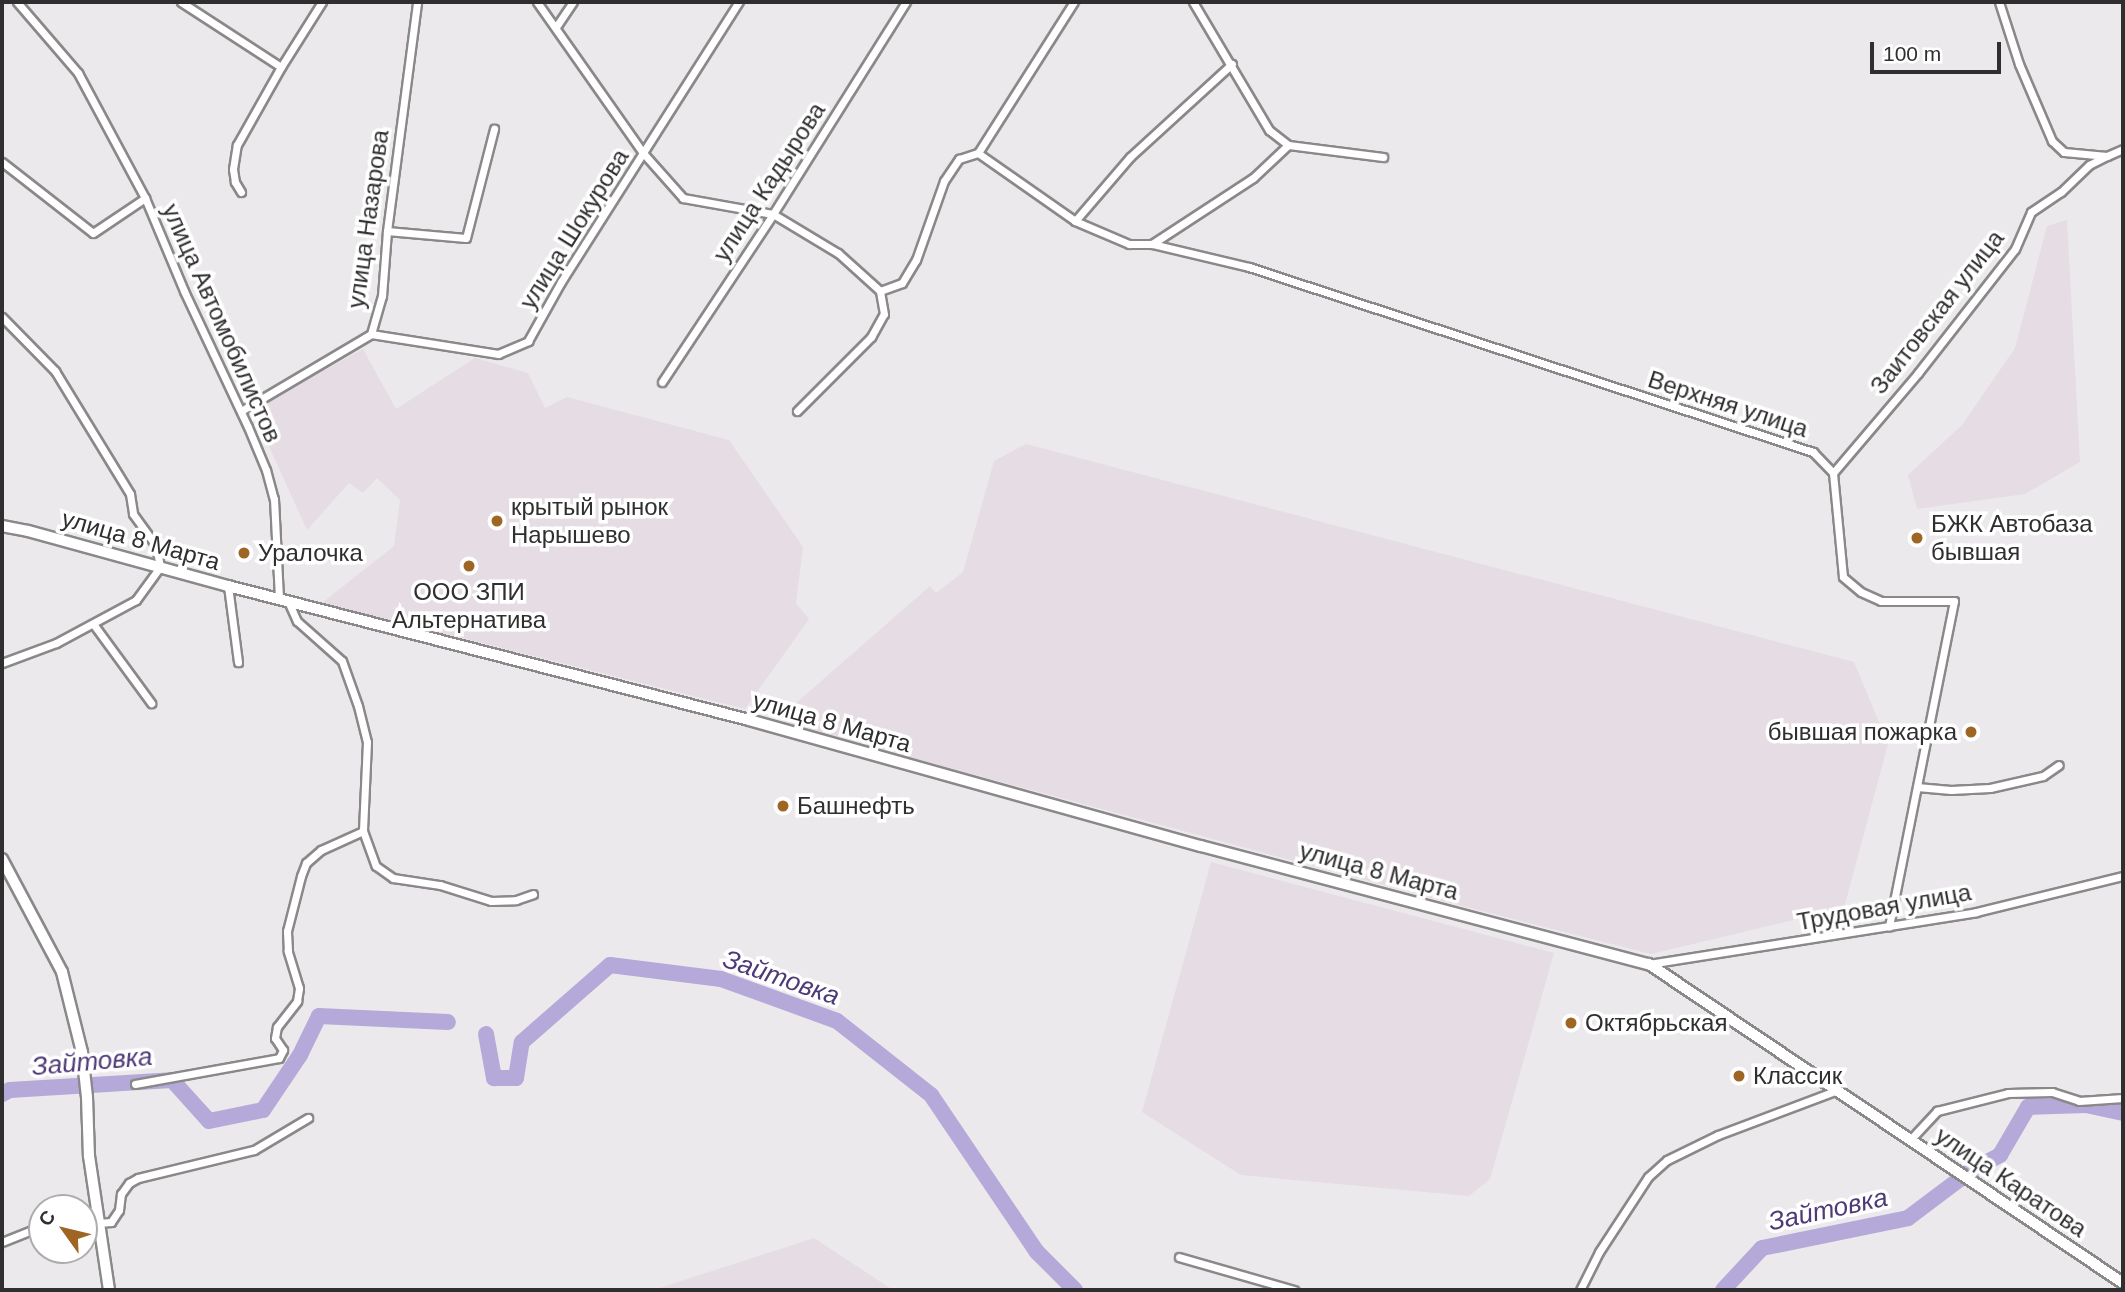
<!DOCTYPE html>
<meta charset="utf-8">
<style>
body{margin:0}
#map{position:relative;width:2125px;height:1292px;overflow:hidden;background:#ece9ec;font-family:Helvetica,sans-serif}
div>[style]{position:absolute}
.built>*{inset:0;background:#e6dce3}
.river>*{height:16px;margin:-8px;padding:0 8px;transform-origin:8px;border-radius:8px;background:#b5a9d9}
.roads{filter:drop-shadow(2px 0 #8b888a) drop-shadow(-2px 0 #8b888a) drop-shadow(0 2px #8b888a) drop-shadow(0 -2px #8b888a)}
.minor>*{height:7px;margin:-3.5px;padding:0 3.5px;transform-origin:3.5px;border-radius:3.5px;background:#fff}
.secondary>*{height:10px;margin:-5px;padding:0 5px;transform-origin:5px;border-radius:5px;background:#fff}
.dots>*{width:19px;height:19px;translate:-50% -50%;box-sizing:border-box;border:4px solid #fff;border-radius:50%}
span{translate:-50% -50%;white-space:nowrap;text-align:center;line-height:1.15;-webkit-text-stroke:7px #fff;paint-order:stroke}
.street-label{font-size:24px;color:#302f30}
.poi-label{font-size:24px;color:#302f30}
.left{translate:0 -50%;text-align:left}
.right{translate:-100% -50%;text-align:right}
.water-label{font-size:26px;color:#4d3a76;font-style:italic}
.frame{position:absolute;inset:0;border:4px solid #302f30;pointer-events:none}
.north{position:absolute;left:28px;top:1194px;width:70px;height:70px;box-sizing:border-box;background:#fff;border:2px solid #acacac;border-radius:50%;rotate:304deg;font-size:19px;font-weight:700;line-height:28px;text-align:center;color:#302f30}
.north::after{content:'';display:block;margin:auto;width:24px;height:32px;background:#9e6523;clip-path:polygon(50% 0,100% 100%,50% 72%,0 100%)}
.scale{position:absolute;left:1870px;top:42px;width:131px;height:32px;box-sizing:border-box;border:4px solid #302f30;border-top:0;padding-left:9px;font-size:21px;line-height:24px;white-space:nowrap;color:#302f30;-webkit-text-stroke:5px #fff;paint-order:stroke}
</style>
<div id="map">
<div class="built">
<div style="clip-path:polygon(2067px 220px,2080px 462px,2025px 494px,1917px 509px,1908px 475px,1962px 425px,2015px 348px,2047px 226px)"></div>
<div style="clip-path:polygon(363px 349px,396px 409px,475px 358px,528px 373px,545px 408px,567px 397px,729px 440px,803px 547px,796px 603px,809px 619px,745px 709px,322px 603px,394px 546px,400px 500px,377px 478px,363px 493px,349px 483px,307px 530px,252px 409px)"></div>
<div style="clip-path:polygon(1026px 444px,1854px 662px,1888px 744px,1844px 908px,1651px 954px,1439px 900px,783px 723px,788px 710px,930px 586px,936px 593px,963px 572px,994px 461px)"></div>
<div style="clip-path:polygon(1211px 862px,1554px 953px,1490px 1179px,1469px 1196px,1241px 1175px,1142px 1112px)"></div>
<div style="clip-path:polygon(814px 1238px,893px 1290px,653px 1290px)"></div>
</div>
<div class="river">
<div style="left:486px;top:1034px;width:45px;rotate:79.7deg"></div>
<div style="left:494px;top:1078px;width:22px"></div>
<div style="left:516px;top:1078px;width:36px;rotate:-81deg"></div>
<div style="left:522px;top:1042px;width:117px;rotate:-41.2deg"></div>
<div style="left:610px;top:965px;width:112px;rotate:7.2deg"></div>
<div style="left:721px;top:979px;width:123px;rotate:19.9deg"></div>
<div style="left:837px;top:1021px;width:120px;rotate:38.2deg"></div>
<div style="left:931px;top:1095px;width:189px;rotate:56deg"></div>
<div style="left:1037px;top:1252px;width:54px;rotate:45deg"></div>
<div style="left:2px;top:1094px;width:9px;rotate:-27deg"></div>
<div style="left:10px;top:1090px;width:162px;rotate:-3.5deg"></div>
<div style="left:172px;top:1080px;width:55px;rotate:47.9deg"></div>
<div style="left:209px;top:1121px;width:55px;rotate:-11.5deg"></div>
<div style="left:263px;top:1110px;width:66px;rotate:-56.1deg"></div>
<div style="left:300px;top:1055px;width:43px;rotate:-64deg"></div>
<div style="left:319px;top:1016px;width:129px;rotate:2.7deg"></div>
<div style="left:1723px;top:1290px;width:57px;rotate:-47.1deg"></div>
<div style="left:1762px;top:1248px;width:149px;rotate:-11.6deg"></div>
<div style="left:1908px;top:1218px;width:80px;rotate:-36.9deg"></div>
<div style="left:1972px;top:1170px;width:32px;rotate:-28deg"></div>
<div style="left:2000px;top:1155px;width:56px;rotate:-59.7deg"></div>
<div style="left:2028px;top:1107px;width:58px;rotate:-2deg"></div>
<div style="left:2086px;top:1105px;width:38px;rotate:12deg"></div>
</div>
<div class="roads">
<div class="minor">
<div style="left:17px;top:2px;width:94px;rotate:49.3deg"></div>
<div style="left:78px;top:73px;width:142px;rotate:61.8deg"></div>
<div style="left:145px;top:198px;width:101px;rotate:67.2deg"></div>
<div style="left:184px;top:291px;width:150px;rotate:64.8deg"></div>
<div style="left:248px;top:427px;width:47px;rotate:67.3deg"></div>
<div style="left:266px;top:470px;width:30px;rotate:75deg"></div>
<div style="left:274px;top:499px;width:99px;rotate:87.1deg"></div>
<div style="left:181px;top:2px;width:119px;rotate:33deg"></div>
<div style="left:281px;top:67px;width:77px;rotate:-57.8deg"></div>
<div style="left:537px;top:2px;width:186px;rotate:54.9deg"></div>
<div style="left:644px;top:154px;width:59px;rotate:48.4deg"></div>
<div style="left:683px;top:198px;width:91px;rotate:10.1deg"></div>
<div style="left:773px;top:214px;width:76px;rotate:31deg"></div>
<div style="left:838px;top:253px;width:57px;rotate:42.1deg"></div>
<div style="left:1193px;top:2px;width:149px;rotate:59.3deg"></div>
<div style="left:1269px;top:130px;width:24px;rotate:38deg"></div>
<div style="left:1288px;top:145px;width:96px;rotate:7.2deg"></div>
<div style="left:1999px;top:2px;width:65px;rotate:72.1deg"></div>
<div style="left:2019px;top:64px;width:84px;rotate:66.8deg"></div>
<div style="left:2052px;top:141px;width:16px;rotate:43deg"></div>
<div style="left:2064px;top:152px;width:43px;rotate:5.3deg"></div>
<div style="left:2107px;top:156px;width:17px;rotate:-24deg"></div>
<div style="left:556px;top:27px;width:30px;rotate:-56deg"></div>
<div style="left:978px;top:153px;width:118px;rotate:35deg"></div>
<div style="left:1075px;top:221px;width:59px;rotate:23.1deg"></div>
<div style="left:1129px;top:244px;width:23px"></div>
<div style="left:1152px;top:244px;width:100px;rotate:13.3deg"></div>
<div style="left:1249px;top:267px;width:594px;rotate:18.16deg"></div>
<div style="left:1813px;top:452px;width:29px;rotate:46deg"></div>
<div style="left:1833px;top:473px;width:104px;rotate:84.5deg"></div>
<div style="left:1843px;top:577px;width:23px;rotate:40deg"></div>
<div style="left:1861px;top:592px;width:22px;rotate:24deg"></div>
<div style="left:1881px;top:601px;width:73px"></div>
<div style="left:1954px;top:601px;width:332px;rotate:101.3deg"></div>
<div style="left:2px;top:162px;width:115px;rotate:38deg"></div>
<div style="left:93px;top:233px;width:63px;rotate:-33.9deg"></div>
<div style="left:241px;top:192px;width:12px;rotate:-121deg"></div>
<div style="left:235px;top:182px;width:13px;rotate:-99deg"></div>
<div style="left:233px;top:169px;width:24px;rotate:-81deg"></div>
<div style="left:237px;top:145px;width:90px;rotate:-60.6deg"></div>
<div style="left:1075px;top:221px;width:84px;rotate:-49.3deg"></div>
<div style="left:1130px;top:157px;width:138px;rotate:-42.4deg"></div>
<div style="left:387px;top:231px;width:79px;rotate:5.1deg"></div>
<div style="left:466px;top:238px;width:113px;rotate:-75.6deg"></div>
<div style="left:1152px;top:244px;width:121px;rotate:-33.2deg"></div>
<div style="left:1253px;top:178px;width:48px;rotate:-43.3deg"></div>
<div style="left:2px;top:317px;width:76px;rotate:45.5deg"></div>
<div style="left:55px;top:371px;width:144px;rotate:58.6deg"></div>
<div style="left:130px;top:494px;width:20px;rotate:81deg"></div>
<div style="left:133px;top:514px;width:39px;rotate:54deg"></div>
<div style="left:156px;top:546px;width:21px;rotate:79deg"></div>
<div style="left:160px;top:567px;width:41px;rotate:126deg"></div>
<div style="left:136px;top:600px;width:91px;rotate:151.7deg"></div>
<div style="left:56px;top:643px;width:58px;rotate:159.7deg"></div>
<div style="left:371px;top:334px;width:129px;rotate:8.9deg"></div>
<div style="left:498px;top:354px;width:33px;rotate:-23deg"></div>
<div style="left:528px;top:341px;width:68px;rotate:-60.8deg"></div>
<div style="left:561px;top:282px;width:332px;rotate:-57.6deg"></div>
<div style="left:662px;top:382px;width:201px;rotate:-56.5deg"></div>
<div style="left:773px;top:214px;width:250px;rotate:-57.9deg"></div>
<div style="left:241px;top:411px;width:151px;rotate:-30.6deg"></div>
<div style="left:371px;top:334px;width:40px;rotate:-74deg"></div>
<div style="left:382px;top:296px;width:65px;rotate:-85.6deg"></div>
<div style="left:387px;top:231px;width:231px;rotate:-82.5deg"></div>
<div style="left:797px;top:411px;width:105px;rotate:-45deg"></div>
<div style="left:871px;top:337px;width:26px;rotate:-61deg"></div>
<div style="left:884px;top:314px;width:23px;rotate:-100deg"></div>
<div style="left:880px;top:291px;width:23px;rotate:-20deg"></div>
<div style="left:902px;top:283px;width:27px;rotate:-59deg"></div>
<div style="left:916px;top:260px;width:84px;rotate:-70.5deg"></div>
<div style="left:944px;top:181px;width:27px;rotate:-56deg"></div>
<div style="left:959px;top:159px;width:20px;rotate:-18deg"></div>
<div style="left:978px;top:153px;width:179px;rotate:-57.6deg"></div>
<div style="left:1833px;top:473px;width:131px;rotate:-49.6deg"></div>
<div style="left:1918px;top:373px;width:157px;rotate:-52deg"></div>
<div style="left:2015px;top:249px;width:40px;rotate:-66.6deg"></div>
<div style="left:2031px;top:212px;width:36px;rotate:-34deg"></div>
<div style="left:2061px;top:192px;width:39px;rotate:-44deg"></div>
<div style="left:2089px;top:165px;width:20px;rotate:-27deg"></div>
<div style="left:228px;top:586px;width:77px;rotate:82.5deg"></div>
<div style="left:288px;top:601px;width:22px;rotate:66deg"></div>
<div style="left:297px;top:621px;width:60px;rotate:41.6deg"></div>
<div style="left:342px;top:661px;width:48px;rotate:70.4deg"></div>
<div style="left:358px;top:706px;width:37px;rotate:76deg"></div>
<div style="left:367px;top:742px;width:89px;rotate:92.6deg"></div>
<div style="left:363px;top:831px;width:37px;rotate:70deg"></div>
<div style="left:376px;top:866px;width:21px;rotate:35deg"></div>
<div style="left:393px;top:878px;width:48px;rotate:8.5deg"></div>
<div style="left:440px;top:885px;width:53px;rotate:17.4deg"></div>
<div style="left:491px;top:901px;width:25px;rotate:-2deg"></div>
<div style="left:516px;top:900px;width:18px;rotate:-19deg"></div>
<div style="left:94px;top:625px;width:97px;rotate:53.8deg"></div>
<div style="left:1917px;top:787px;width:34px;rotate:5deg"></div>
<div style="left:1951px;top:790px;width:39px;rotate:-3deg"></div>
<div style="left:1990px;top:788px;width:54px;rotate:-12.8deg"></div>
<div style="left:2043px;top:776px;width:19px;rotate:-35deg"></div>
<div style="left:1649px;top:964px;width:331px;rotate:-9deg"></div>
<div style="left:1976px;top:912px;width:151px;rotate:-13.8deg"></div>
<div style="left:135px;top:1084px;width:146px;rotate:-10.2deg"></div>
<div style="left:279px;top:1058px;width:9px;rotate:-63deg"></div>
<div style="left:283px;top:1050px;width:14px;rotate:-124deg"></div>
<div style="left:275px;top:1038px;width:11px;rotate:-80deg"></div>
<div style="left:277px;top:1027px;width:33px;rotate:-52deg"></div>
<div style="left:297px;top:1001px;width:13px;rotate:-81deg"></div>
<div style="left:299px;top:988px;width:39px;rotate:-107deg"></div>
<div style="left:288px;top:951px;width:20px;rotate:-93deg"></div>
<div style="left:287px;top:931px;width:57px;rotate:-75.7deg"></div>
<div style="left:301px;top:876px;width:14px;rotate:-69deg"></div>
<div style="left:306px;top:863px;width:20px;rotate:-41deg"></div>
<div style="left:321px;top:850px;width:46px;rotate:-24.3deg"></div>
<div style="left:1910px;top:1140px;width:40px;rotate:-47deg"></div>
<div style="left:1937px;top:1111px;width:73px;rotate:-14.2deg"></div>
<div style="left:2008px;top:1093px;width:44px;rotate:-1.3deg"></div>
<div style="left:2052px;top:1092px;width:28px;rotate:18deg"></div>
<div style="left:2079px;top:1101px;width:44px;rotate:-3.9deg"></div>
<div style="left:84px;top:1214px;width:14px;rotate:-17deg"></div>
<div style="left:98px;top:1223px;width:13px;rotate:-4deg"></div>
<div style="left:111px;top:1222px;width:14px;rotate:-56deg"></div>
<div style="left:119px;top:1210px;width:16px;rotate:-83deg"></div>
<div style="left:121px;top:1194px;width:14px;rotate:-54deg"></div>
<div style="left:129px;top:1183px;width:10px;rotate:-29deg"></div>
<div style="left:138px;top:1178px;width:119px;rotate:-13.6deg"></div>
<div style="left:254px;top:1150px;width:63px;rotate:-30.7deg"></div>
<div style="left:2px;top:1242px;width:43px;rotate:-21.8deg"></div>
<div style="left:1179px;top:1257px;width:120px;rotate:16deg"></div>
<div style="left:1580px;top:1290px;width:42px;rotate:-63.4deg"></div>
<div style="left:1599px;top:1252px;width:90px;rotate:-56.8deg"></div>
<div style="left:1648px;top:1177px;width:25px;rotate:-42deg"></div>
<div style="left:1667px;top:1160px;width:57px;rotate:-26.1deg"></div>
<div style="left:1718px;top:1135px;width:125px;rotate:-20.6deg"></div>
</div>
<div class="secondary">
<div style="left:2px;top:526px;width:26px;rotate:11deg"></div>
<div style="left:28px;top:531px;width:207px;rotate:15.4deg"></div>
<div style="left:228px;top:586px;width:538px;rotate:14.42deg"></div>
<div style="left:749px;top:720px;width:469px;rotate:15.6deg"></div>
<div style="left:1201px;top:846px;width:463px;rotate:14.8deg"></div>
<div style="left:1649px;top:964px;width:571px;rotate:33.94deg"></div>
<div style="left:2px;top:859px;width:128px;rotate:62deg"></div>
<div style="left:62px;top:972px;width:82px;rotate:76deg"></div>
<div style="left:82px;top:1052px;width:45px;rotate:83.7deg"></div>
<div style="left:87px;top:1097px;width:59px;rotate:88.1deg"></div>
<div style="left:89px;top:1156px;width:135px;rotate:81.5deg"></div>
</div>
</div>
<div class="dots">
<div style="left:497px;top:521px;background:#9e6523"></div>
<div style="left:1917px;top:538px;background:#9e6523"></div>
<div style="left:244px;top:553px;background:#9e6523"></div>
<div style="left:469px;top:566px;background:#9e6523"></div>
<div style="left:1971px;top:732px;background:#9e6523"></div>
<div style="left:783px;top:806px;background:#9e6523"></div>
<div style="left:1571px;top:1023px;background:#9e6523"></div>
<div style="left:1739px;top:1076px;background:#9e6523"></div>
</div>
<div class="street-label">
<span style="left:769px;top:182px;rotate:-57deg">улица Кадырова</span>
<span style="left:368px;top:219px;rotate:-82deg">улица Назарова</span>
<span style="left:574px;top:229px;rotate:-58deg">улица Шокурова</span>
<span style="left:1937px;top:312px;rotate:-52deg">Заитовская улица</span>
<span style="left:222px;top:323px;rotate:66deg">улица Автомобилистов</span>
<span style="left:1728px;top:404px;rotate:18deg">Верхняя улица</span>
<span style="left:141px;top:540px;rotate:16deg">улица 8 Марта</span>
<span style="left:832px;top:722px;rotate:16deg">улица 8 Марта</span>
<span style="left:1379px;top:871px;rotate:15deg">улица 8 Марта</span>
<span style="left:1884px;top:907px;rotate:-10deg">Трудовая улица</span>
<span style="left:2011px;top:1182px;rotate:34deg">улица Каратова</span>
</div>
<div class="poi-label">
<span class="left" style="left:511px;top:521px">крытый рынок<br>Нарышево</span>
<span class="left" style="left:1931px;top:538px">БЖК Автобаза<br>бывшая</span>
<span class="left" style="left:258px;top:553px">Уралочка</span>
<span style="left:469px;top:606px">ООО ЗПИ<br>Альтернатива</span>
<span class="right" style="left:1957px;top:732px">бывшая пожарка</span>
<span class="left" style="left:797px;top:806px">Башнефть</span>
<span class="left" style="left:1585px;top:1023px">Октябрьская</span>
<span class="left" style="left:1753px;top:1076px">Классик</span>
</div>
<div class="water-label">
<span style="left:781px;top:978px;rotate:19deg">Зайтовка</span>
<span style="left:92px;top:1062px;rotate:-5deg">Зайтовка</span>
<span style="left:1828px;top:1210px;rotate:-12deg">Зайтовка</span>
</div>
<div class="frame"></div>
<div class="north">С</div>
<div class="scale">100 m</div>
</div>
